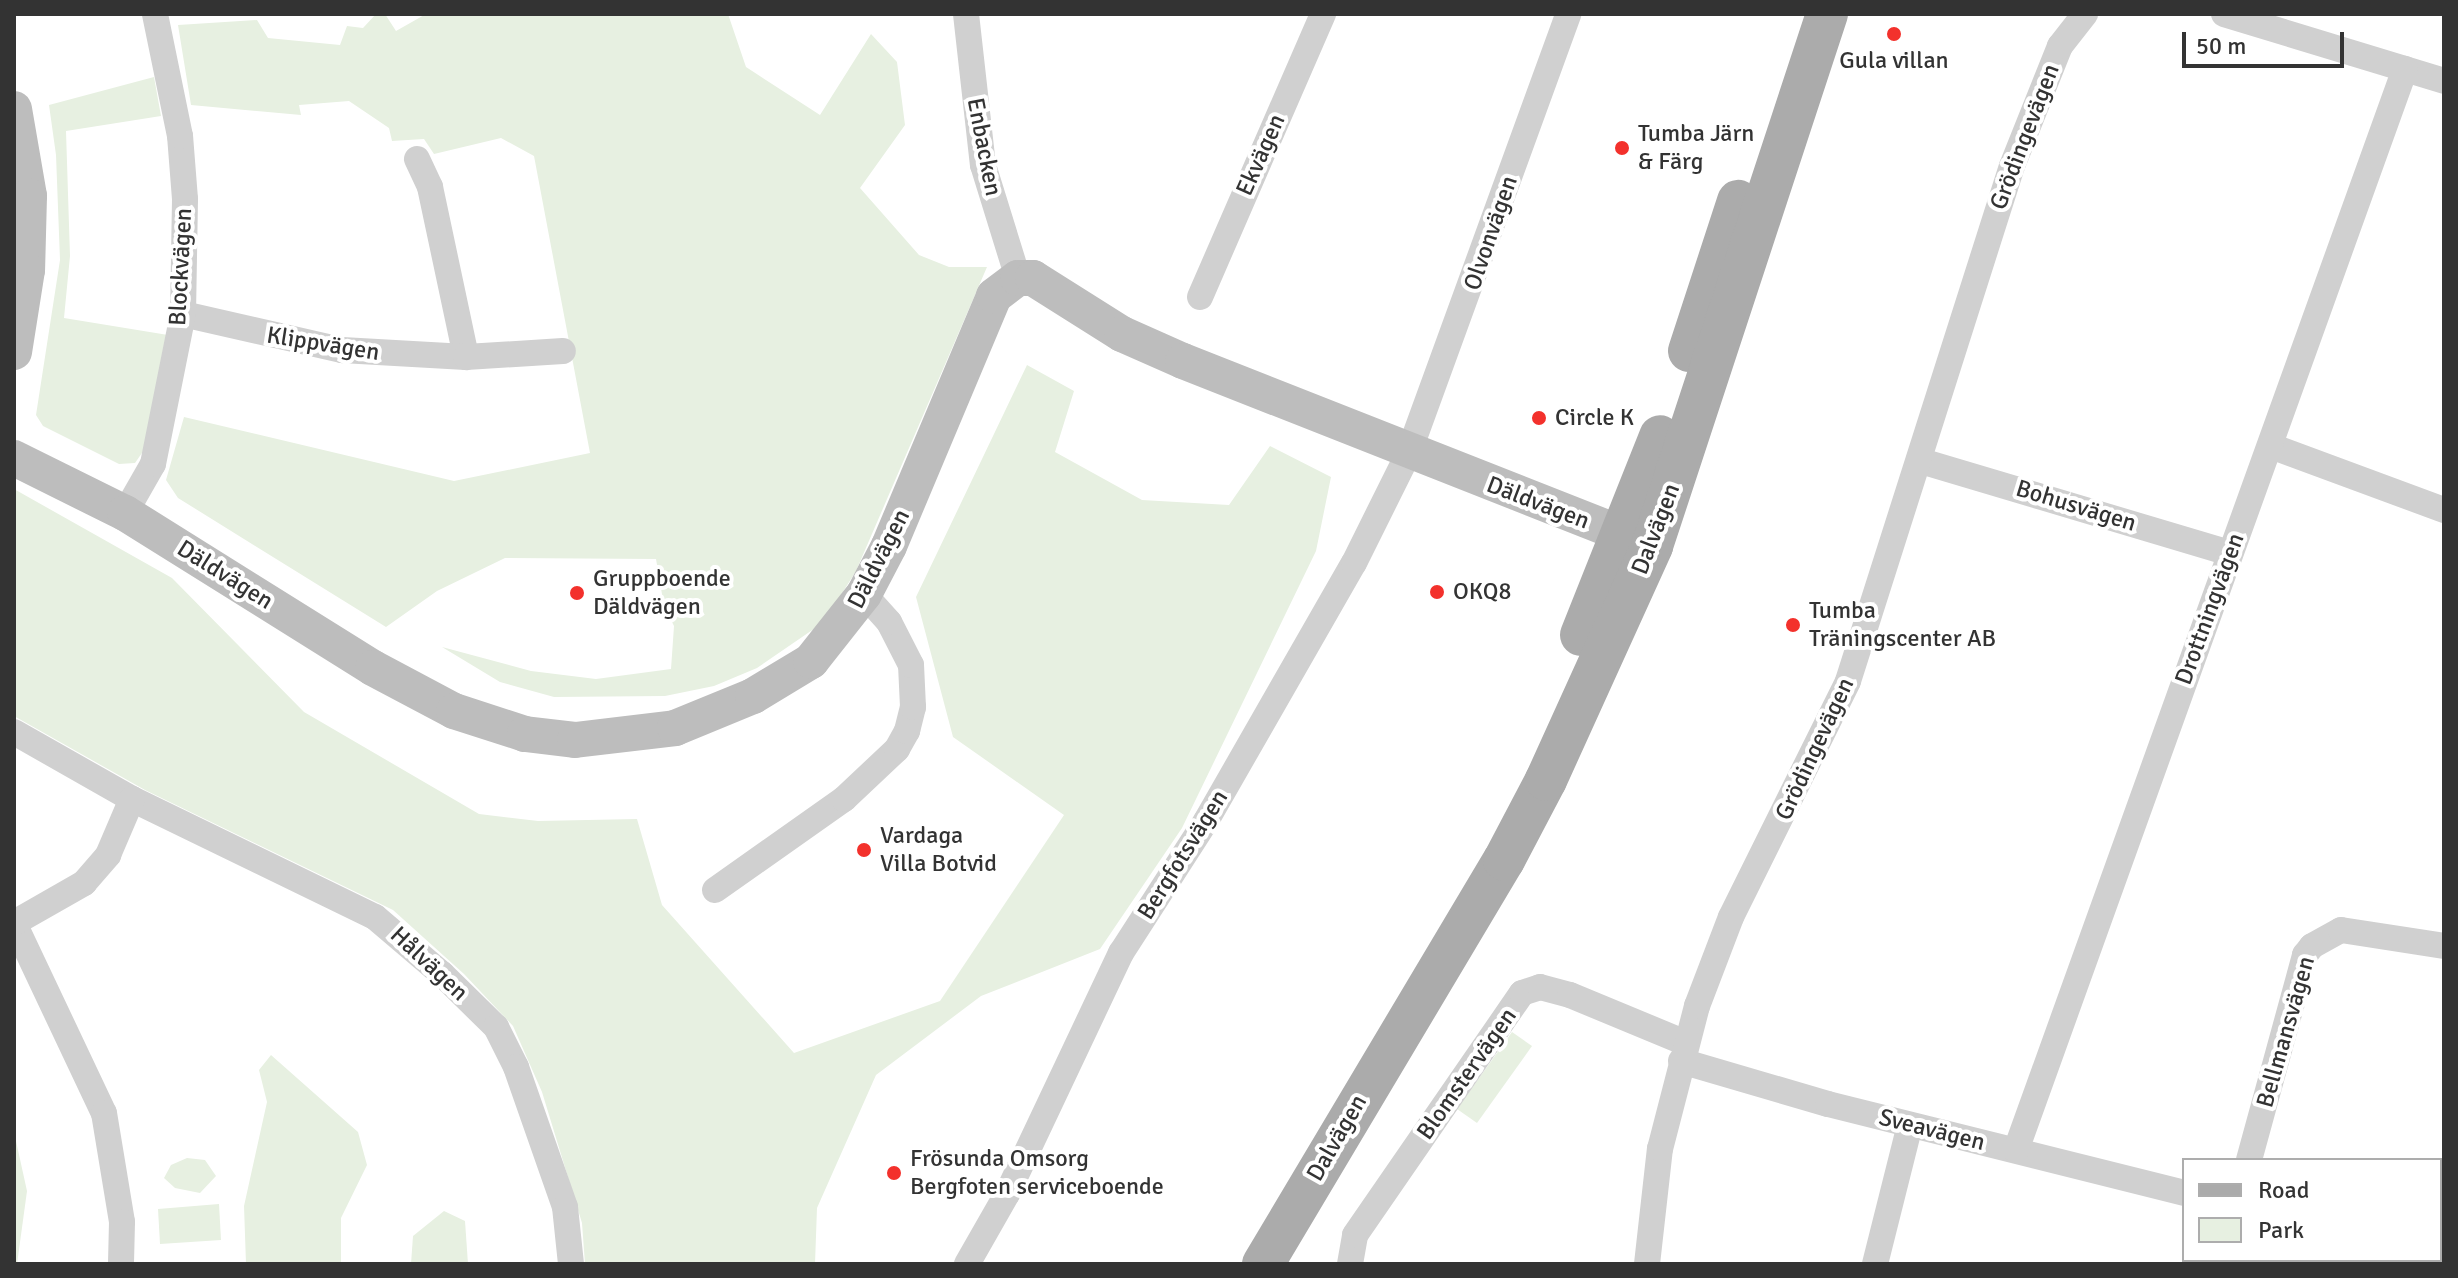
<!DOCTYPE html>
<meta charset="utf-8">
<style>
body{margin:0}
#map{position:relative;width:2458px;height:1278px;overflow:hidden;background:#fff;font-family:Signika,sans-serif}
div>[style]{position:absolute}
.green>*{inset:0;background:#e7f0e1}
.street>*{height:26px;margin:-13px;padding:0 13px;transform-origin:13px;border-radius:13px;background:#d0d0d0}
.secondary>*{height:36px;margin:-18px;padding:0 18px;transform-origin:18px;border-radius:18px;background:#bdbdbd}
.primary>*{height:42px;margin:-21px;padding:0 21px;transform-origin:21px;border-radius:21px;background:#ababab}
.dots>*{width:22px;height:22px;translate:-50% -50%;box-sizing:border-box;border:4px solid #fff;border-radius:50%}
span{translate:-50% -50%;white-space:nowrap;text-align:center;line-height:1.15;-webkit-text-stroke:8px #fff;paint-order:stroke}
.poi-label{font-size:24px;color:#333}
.left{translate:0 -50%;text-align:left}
.street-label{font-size:24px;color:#333}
.frame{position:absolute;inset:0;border:16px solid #333;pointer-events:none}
.legend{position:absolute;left:2182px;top:1158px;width:260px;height:104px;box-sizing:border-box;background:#fff;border:2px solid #adadad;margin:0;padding:10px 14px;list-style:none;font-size:24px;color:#333}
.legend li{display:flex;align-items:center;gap:16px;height:40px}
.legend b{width:40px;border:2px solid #adadad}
.scale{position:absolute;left:2182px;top:32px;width:162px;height:36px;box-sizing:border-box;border:4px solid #333;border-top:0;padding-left:10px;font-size:24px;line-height:28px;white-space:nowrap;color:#333;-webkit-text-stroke:6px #fff;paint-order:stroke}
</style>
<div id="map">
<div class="green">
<div style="clip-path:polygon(376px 14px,385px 14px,396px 31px,426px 14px,728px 14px,746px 67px,820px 115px,871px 34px,897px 62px,905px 125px,860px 188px,919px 255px,949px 267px,987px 267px,856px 571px,824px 622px,757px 668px,714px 686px,665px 696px,554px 697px,500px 682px,442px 647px,531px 671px,596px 679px,671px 669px,674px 626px,664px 606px,656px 559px,505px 558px,437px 591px,386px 627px,178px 498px,166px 480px,184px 417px,454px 481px,590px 453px,534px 156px,501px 138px,434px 154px,424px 139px,392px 141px,389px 128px,349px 101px,299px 105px,301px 115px,191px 105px,178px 25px,257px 20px,268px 38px,340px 45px,347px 26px,363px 28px)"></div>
<div style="clip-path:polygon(154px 77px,161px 116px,66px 131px,70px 256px,64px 318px,168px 335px,144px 450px,135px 463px,119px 464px,43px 426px,36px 415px,60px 260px,56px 155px,49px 105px)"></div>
<div style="clip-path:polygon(1027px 365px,1074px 391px,1055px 452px,1142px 500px,1229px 505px,1270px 446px,1331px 477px,1316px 551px,1182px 828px,1100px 949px,981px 996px,876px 1075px,817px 1208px,815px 1264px,585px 1264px,582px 1223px,542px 1092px,513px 1026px,464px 974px,393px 910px,145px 790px,14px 716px,14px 489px,172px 578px,304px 712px,479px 814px,538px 821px,637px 819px,662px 905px,794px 1053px,940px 1001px,1064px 815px,953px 737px,916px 597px)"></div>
<div style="clip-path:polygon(1512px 1032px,1532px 1046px,1477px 1123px,1457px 1109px)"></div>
<div style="clip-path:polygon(271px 1055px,358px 1132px,367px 1165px,341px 1218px,341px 1264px,246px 1264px,244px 1206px,267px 1102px,259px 1070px)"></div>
<div style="clip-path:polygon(14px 1132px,27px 1191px,17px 1264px,14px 1264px)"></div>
<div style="clip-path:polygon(187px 1158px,205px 1160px,216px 1176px,200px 1193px,175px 1188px,164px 1178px,171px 1165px)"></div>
<div style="clip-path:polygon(219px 1204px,221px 1240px,160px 1244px,158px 1209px)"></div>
<div style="clip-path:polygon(444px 1211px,465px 1221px,468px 1264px,411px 1264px,413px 1236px)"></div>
<div style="clip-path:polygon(2361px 1260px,2413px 1260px,2434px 1264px,2360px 1264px)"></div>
</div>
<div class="street">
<div style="left:966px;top:14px;width:152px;rotate:83.6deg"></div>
<div style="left:983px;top:165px;width:118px;rotate:72.8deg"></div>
<div style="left:2224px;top:14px;width:230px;rotate:16.9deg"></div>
<div style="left:417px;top:159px;width:31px;rotate:65deg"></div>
<div style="left:430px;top:187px;width:174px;rotate:78deg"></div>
<div style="left:1200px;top:297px;width:309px;rotate:-66.5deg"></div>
<div style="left:183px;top:314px;width:163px;rotate:12.8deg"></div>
<div style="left:342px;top:350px;width:124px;rotate:3.2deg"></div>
<div style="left:466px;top:357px;width:97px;rotate:-3.5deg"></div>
<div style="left:2271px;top:446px;width:184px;rotate:20.3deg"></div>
<div style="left:1921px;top:461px;width:322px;rotate:16.6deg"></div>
<div style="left:125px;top:513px;width:56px;rotate:-60.3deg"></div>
<div style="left:153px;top:464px;width:153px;rotate:-78.7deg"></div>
<div style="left:183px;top:314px;width:115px;rotate:-89deg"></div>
<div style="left:185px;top:199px;width:63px;rotate:-94.5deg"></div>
<div style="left:180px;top:136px;width:125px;rotate:-101.6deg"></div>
<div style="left:14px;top:732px;width:136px;rotate:29.6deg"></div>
<div style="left:132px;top:799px;width:270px;rotate:25.9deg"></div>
<div style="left:375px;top:917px;width:88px;rotate:40.4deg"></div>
<div style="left:442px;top:974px;width:76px;rotate:44.5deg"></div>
<div style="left:496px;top:1027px;width:45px;rotate:63.4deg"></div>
<div style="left:516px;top:1067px;width:148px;rotate:70.7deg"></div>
<div style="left:565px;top:1207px;width:57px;rotate:84deg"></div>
<div style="left:715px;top:890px;width:158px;rotate:-35.2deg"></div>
<div style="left:844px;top:799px;width:73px;rotate:-43.3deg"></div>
<div style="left:897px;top:749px;width:21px;rotate:-61deg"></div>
<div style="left:907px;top:731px;width:25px;rotate:-76deg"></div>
<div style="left:913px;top:707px;width:42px;rotate:-92.7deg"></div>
<div style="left:911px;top:665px;width:48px;rotate:-117.1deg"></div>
<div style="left:889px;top:622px;width:38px;rotate:-132deg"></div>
<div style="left:14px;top:923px;width:210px;rotate:64.7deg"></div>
<div style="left:104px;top:1113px;width:110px;rotate:80.6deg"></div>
<div style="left:122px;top:1222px;width:42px;rotate:91.4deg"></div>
<div style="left:14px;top:923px;width:81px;rotate:-29.7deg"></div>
<div style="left:84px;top:883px;width:37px;rotate:-49deg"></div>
<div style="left:108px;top:855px;width:61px;rotate:-66.8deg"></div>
<div style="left:1681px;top:1061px;width:153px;rotate:16.3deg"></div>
<div style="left:1828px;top:1104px;width:367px;rotate:14deg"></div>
<div style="left:2016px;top:1150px;width:1149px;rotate:-70.21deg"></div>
<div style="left:2249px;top:1160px;width:213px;rotate:-74.7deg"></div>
<div style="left:2305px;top:955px;width:11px;rotate:-52deg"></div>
<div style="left:2312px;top:946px;width:33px;rotate:-29deg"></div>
<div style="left:2341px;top:930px;width:104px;rotate:8.8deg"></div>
<div style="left:2440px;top:1246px;width:4px;rotate:14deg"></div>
<div style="left:967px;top:1264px;width:81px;rotate:-60.3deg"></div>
<div style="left:1007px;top:1194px;width:267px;rotate:-64.7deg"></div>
<div style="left:1121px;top:953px;width:157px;rotate:-57.2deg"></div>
<div style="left:1206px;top:821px;width:297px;rotate:-60.2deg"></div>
<div style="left:1354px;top:563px;width:124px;rotate:-63.6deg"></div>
<div style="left:1409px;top:452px;width:466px;rotate:-70deg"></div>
<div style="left:1350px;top:1264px;width:29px;rotate:-80deg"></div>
<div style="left:1355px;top:1235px;width:294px;rotate:-55.4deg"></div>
<div style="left:1522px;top:993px;width:19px;rotate:-18deg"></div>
<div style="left:1540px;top:987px;width:31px;rotate:15deg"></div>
<div style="left:1570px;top:995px;width:126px;rotate:22.5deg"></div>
<div style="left:1647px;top:1264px;width:116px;rotate:-83.6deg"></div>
<div style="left:1660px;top:1149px;width:148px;rotate:-75.5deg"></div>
<div style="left:1697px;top:1006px;width:95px;rotate:-69.1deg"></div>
<div style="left:1731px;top:917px;width:263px;rotate:-63.6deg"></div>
<div style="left:1848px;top:681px;width:540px;rotate:-72.34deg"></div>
<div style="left:2012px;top:166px;width:129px;rotate:-68.2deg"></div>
<div style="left:2060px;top:46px;width:41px;rotate:-52deg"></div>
<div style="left:1875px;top:1264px;width:143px;rotate:-75.9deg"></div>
</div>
<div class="secondary">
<div style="left:14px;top:109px;width:88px;rotate:80.2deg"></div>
<div style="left:29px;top:196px;width:74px;rotate:91.5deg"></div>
<div style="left:27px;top:270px;width:83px;rotate:99deg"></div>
<div style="left:14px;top:458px;width:124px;rotate:26.4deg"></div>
<div style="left:125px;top:513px;width:292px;rotate:32deg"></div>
<div style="left:373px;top:668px;width:92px;rotate:28deg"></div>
<div style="left:454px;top:711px;width:75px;rotate:17.9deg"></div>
<div style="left:525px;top:734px;width:50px;rotate:6.8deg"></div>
<div style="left:575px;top:740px;width:101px;rotate:-6.8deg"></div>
<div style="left:675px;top:728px;width:84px;rotate:-22.3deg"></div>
<div style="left:753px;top:696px;width:68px;rotate:-31.1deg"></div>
<div style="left:811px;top:661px;width:85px;rotate:-51.7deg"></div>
<div style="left:864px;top:594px;width:54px;rotate:-62.5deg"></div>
<div style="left:889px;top:546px;width:271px;rotate:-67.2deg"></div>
<div style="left:994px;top:296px;width:30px;rotate:-37deg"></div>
<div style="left:1018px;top:278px;width:15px"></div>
<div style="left:1033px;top:278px;width:105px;rotate:32.2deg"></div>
<div style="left:1122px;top:334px;width:67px;rotate:23.9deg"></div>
<div style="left:1183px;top:361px;width:499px;rotate:21.5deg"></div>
</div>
<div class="primary">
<div style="left:1689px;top:351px;width:158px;rotate:-71.9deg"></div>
<div style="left:1581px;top:635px;width:214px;rotate:-68.3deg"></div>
<div style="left:1263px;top:1264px;width:470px;rotate:-59.2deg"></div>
<div style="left:1504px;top:860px;width:90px;rotate:-62.3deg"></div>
<div style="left:1546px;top:780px;width:257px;rotate:-65.6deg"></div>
<div style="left:1652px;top:546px;width:560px;rotate:-71.79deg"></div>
</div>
<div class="dots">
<div style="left:1894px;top:34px;background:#f3312c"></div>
<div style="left:1622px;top:148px;background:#f3312c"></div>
<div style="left:1539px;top:418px;background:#f3312c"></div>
<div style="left:1437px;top:592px;background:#f3312c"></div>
<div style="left:577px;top:593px;background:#f3312c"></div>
<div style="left:1793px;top:625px;background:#f3312c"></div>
<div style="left:864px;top:850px;background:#f3312c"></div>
<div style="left:894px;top:1173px;background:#f3312c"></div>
</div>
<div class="poi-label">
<span style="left:1894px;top:61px">Gula villan</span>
<span class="left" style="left:1638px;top:148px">Tumba Järn<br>&amp; Färg</span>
<span class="left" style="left:1555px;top:418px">Circle K</span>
<span class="left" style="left:593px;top:593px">Gruppboende<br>Däldvägen</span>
<span class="left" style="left:1453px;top:592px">OKQ8</span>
<span class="left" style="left:1809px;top:625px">Tumba<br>Träningscenter AB</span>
<span class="left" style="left:880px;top:850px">Vardaga<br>Villa Botvid</span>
<span class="left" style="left:910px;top:1173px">Frösunda Omsorg<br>Bergfoten serviceboende</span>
</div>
<div class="street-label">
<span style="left:2025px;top:137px;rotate:-69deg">Grödingevägen</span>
<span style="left:984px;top:147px;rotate:79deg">Enbacken</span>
<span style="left:1261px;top:155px;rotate:-66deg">Ekvägen</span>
<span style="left:1491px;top:233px;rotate:-71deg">Olvonvägen</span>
<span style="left:181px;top:267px;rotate:-87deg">Blockvägen</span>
<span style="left:323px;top:344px;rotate:9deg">Klippvägen</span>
<span style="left:1538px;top:503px;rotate:21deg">Däldvägen</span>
<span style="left:2076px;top:506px;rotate:17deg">Bohusvägen</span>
<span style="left:1656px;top:529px;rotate:-69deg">Dalvägen</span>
<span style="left:879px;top:559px;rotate:-63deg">Däldvägen</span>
<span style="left:225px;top:575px;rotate:32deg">Däldvägen</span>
<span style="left:2210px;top:609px;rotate:-70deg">Drottningvägen</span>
<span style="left:1815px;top:749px;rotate:-65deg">Grödingevägen</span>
<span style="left:1183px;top:855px;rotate:-58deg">Bergfotsvägen</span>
<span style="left:429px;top:964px;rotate:43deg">Hålvägen</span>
<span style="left:2286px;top:1032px;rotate:-74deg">Bellmansvägen</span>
<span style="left:1467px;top:1074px;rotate:-55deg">Blomstervägen</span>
<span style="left:1932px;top:1130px;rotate:14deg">Sveavägen</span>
<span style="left:1337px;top:1138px;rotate:-60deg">Dalvägen</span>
</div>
<div class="frame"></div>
<ul class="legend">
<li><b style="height:10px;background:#ababab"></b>Road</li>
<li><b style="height:22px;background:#e7f0e1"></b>Park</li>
</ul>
<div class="scale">50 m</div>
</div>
